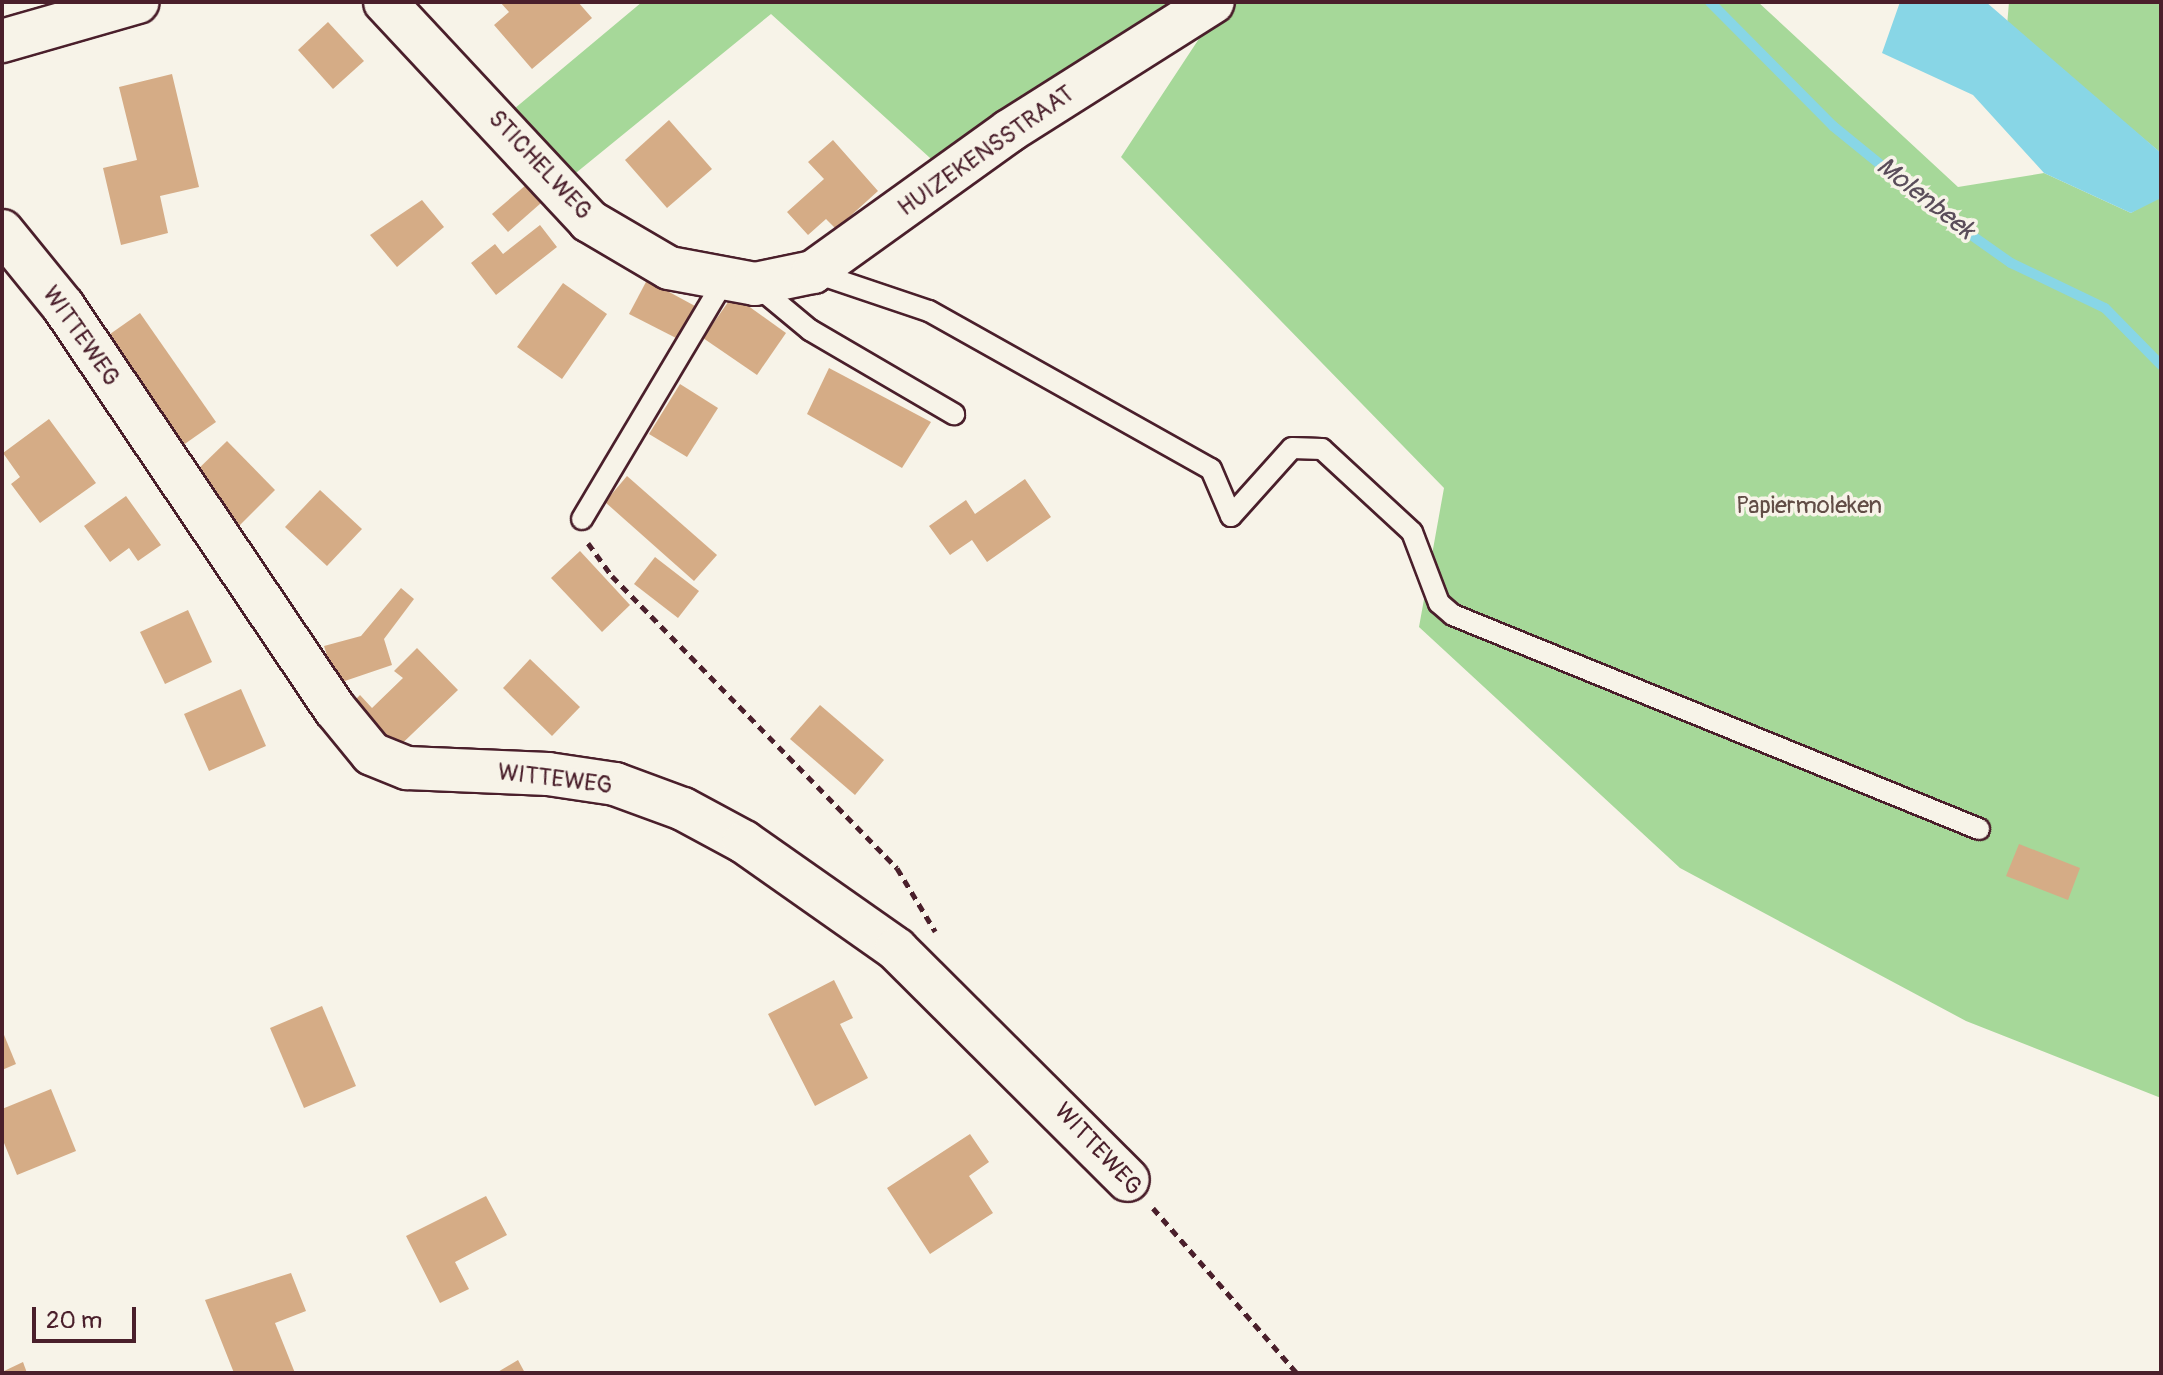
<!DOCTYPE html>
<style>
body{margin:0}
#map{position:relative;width:2163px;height:1375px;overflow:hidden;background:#f7f3e8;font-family:Pangolin,sans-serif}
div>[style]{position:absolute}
.green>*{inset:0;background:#a6d899}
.water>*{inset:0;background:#88d6e6}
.stream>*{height:10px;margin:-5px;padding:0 5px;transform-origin:5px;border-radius:5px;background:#88d6e6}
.building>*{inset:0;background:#d5ac86}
.path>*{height:5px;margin-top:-2.5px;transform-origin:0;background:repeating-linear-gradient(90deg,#4a1f2b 0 8px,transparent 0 14px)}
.roads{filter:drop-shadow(2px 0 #4a1f2b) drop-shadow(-2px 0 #4a1f2b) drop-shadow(0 2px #4a1f2b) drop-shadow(0 -2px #4a1f2b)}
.lane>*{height:20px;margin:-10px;padding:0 10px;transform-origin:10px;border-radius:10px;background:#f7f3e8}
.street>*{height:42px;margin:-21px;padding:0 21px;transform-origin:21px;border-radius:21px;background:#f7f3e8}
span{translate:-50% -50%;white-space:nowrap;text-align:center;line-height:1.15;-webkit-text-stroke:7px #f7f3e8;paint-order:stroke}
.street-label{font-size:24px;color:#4a1f2b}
.park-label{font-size:24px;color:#614d46}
.water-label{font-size:26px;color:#5a4d5a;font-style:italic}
.frame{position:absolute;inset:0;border:4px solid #4a1f2b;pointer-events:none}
.scale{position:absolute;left:32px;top:1307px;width:104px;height:36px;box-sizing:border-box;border:4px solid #4a1f2b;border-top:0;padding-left:10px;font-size:24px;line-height:28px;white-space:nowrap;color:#4a1f2b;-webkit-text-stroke:6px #f7f3e8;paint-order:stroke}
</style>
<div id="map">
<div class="green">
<div style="clip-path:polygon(642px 2px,1185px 2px,940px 167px,771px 14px,566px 181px,508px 114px)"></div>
<div style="clip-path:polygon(1237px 2px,1758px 2px,1958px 187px,2044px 173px,2131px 213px,2161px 194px,2161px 1098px,1966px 1021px,1680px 868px,1419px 627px,1444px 488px,1121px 157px,1212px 19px)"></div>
<div style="clip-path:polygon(2009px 2px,2161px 2px,2161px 153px,2007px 26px)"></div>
</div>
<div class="water">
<div style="clip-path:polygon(1900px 2px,1986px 2px,2161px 153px,2159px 199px,2131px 213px,2044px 173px,1973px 95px,1882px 53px)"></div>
</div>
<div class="stream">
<div style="left:1710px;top:2px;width:175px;rotate:45.2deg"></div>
<div style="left:1833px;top:126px;width:138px;rotate:39.1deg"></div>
<div style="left:1940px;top:213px;width:87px;rotate:35.2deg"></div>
<div style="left:2011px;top:263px;width:104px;rotate:25.6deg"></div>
<div style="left:2105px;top:308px;width:80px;rotate:45.5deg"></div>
</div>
<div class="building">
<div style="clip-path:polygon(500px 2px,578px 2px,592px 18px,532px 69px,494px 25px,509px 12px)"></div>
<div style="clip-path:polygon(328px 22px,364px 61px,333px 89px,298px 50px)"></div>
<div style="clip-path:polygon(172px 74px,199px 187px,160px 196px,168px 233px,121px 245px,103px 168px,137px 160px,119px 87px)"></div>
<div style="clip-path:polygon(669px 120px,712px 169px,667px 208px,625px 160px)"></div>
<div style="clip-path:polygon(833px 140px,878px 191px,836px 229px,826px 219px,808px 235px,787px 212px,824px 179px,808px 162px)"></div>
<div style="clip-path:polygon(526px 185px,541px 203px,508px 232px,492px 214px)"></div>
<div style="clip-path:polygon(422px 200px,444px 227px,397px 267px,370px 235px)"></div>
<div style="clip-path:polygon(540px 225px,557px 247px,496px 295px,471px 263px,495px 244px,503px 254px)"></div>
<div style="clip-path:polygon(647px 280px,695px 306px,678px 339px,629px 314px)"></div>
<div style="clip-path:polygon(563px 283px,607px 314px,562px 379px,517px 347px)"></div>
<div style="clip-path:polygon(733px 295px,786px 333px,757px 375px,703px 338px)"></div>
<div style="clip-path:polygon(140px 313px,216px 422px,179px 448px,103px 339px)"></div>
<div style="clip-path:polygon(829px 368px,931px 422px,902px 468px,807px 414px)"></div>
<div style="clip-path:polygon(680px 384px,718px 408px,687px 457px,649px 434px)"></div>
<div style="clip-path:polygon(49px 419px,96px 483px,40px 523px,11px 484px,20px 477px,3px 453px)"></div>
<div style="clip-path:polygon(227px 441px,275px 490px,239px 526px,190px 477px)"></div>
<div style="clip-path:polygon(627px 476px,717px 555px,694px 581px,605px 502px)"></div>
<div style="clip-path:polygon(1025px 479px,1051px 517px,987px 562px,972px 540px,950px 555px,929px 526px,966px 500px,975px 514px)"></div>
<div style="clip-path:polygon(320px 490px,362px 529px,327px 566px,285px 527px)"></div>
<div style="clip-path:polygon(126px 496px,161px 545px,138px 561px,129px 548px,110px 562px,84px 526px)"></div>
<div style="clip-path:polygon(580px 551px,630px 605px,602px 632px,551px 578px)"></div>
<div style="clip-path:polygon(655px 557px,699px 591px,678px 618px,634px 584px)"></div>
<div style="clip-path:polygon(401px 588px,414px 599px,384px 639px,392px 665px,336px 684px,324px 646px,361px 636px)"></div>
<div style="clip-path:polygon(188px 610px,212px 662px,165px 684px,140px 632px)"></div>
<div style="clip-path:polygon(417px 648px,458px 690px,390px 755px,346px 709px,360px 695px,372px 708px,403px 678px,394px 671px)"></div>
<div style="clip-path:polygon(530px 659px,580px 707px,552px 736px,503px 688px)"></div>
<div style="clip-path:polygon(241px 689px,266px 746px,209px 771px,184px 714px)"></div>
<div style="clip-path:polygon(820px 705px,884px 760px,855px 795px,790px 739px)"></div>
<div style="clip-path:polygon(2019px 844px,2080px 868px,2068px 900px,2006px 876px)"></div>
<div style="clip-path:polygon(834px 980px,853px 1018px,840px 1024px,868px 1078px,815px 1106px,768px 1014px)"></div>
<div style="clip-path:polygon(322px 1006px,356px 1086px,304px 1108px,270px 1028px)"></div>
<div style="clip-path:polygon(2px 1030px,16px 1064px,2px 1070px)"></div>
<div style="clip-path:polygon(51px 1089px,76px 1151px,17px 1175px,2px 1138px,2px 1109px)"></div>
<div style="clip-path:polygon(970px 1134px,989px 1162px,969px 1176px,993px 1213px,930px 1254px,887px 1188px)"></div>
<div style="clip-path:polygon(486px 1196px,507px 1235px,455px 1262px,469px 1289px,440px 1303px,406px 1236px)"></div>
<div style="clip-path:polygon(291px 1273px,306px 1311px,275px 1323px,295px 1373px,234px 1373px,205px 1300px)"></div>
<div style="clip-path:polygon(518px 1360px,525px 1373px,496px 1373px)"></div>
<div style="clip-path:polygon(23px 1362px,27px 1373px,2px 1373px,2px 1372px)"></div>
</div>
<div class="path">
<div style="left:588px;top:543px;width:41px;rotate:54deg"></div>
<div style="left:612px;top:576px;width:408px;rotate:45.7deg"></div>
<div style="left:897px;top:868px;width:74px;rotate:58.9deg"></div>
<div style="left:1153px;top:1208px;width:219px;rotate:48.9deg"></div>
</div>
<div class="roads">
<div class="lane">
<div style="left:813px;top:272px;width:122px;rotate:18.6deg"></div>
<div style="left:929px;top:311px;width:323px;rotate:29.3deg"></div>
<div style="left:1211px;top:469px;width:51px;rotate:66.9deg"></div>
<div style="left:1231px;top:516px;width:91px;rotate:-48.1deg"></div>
<div style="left:1292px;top:448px;width:30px;rotate:2deg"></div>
<div style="left:1322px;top:449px;width:122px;rotate:42.7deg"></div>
<div style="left:1412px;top:532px;width:76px;rotate:69.2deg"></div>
<div style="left:1439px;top:603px;width:18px;rotate:41deg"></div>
<div style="left:1453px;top:615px;width:568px;rotate:22.14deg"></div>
<div style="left:757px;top:286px;width:69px;rotate:39.7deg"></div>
<div style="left:810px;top:330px;width:167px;rotate:30.3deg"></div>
<div style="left:582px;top:519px;width:277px;rotate:-59.2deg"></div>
</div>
<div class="street">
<div style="left:385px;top:2px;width:299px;rotate:47deg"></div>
<div style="left:589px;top:221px;width:93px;rotate:30.4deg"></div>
<div style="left:669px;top:268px;width:87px;rotate:10.5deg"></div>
<div style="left:755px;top:284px;width:59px;rotate:-11.7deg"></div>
<div style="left:813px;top:272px;width:241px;rotate:-35.7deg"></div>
<div style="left:1009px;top:131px;width:241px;rotate:-32.3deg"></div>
<div style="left:2px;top:41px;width:141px;rotate:-16deg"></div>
<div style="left:2px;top:231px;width:97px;rotate:50.9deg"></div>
<div style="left:63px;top:306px;width:486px;rotate:56deg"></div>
<div style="left:335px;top:709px;width:58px;rotate:50.6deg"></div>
<div style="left:372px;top:754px;width:38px;rotate:22deg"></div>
<div style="left:407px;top:768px;width:141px;rotate:2.4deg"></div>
<div style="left:548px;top:774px;width:68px;rotate:8.5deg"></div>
<div style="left:615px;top:784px;width:72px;rotate:20.2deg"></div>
<div style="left:683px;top:809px;width:69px;rotate:28.4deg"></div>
<div style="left:744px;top:842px;width:186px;rotate:35.1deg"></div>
<div style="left:896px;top:949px;width:327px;rotate:44.9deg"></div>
</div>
</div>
<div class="street-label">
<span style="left:986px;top:151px;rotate:-35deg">HUIZEKENSSTRAAT</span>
<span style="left:540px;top:165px;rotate:47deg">STICHELWEG</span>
<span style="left:81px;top:336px;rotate:55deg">WITTEWEG</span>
<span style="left:555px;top:779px;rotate:7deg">WITTEWEG</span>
<span style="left:1098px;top:1149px;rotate:47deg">WITTEWEG</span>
</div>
<div class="park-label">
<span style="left:1809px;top:506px">Papiermoleken</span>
</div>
<div class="water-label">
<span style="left:1925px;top:199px;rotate:38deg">Molenbeek</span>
</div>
<div class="frame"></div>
<div class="scale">20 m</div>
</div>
